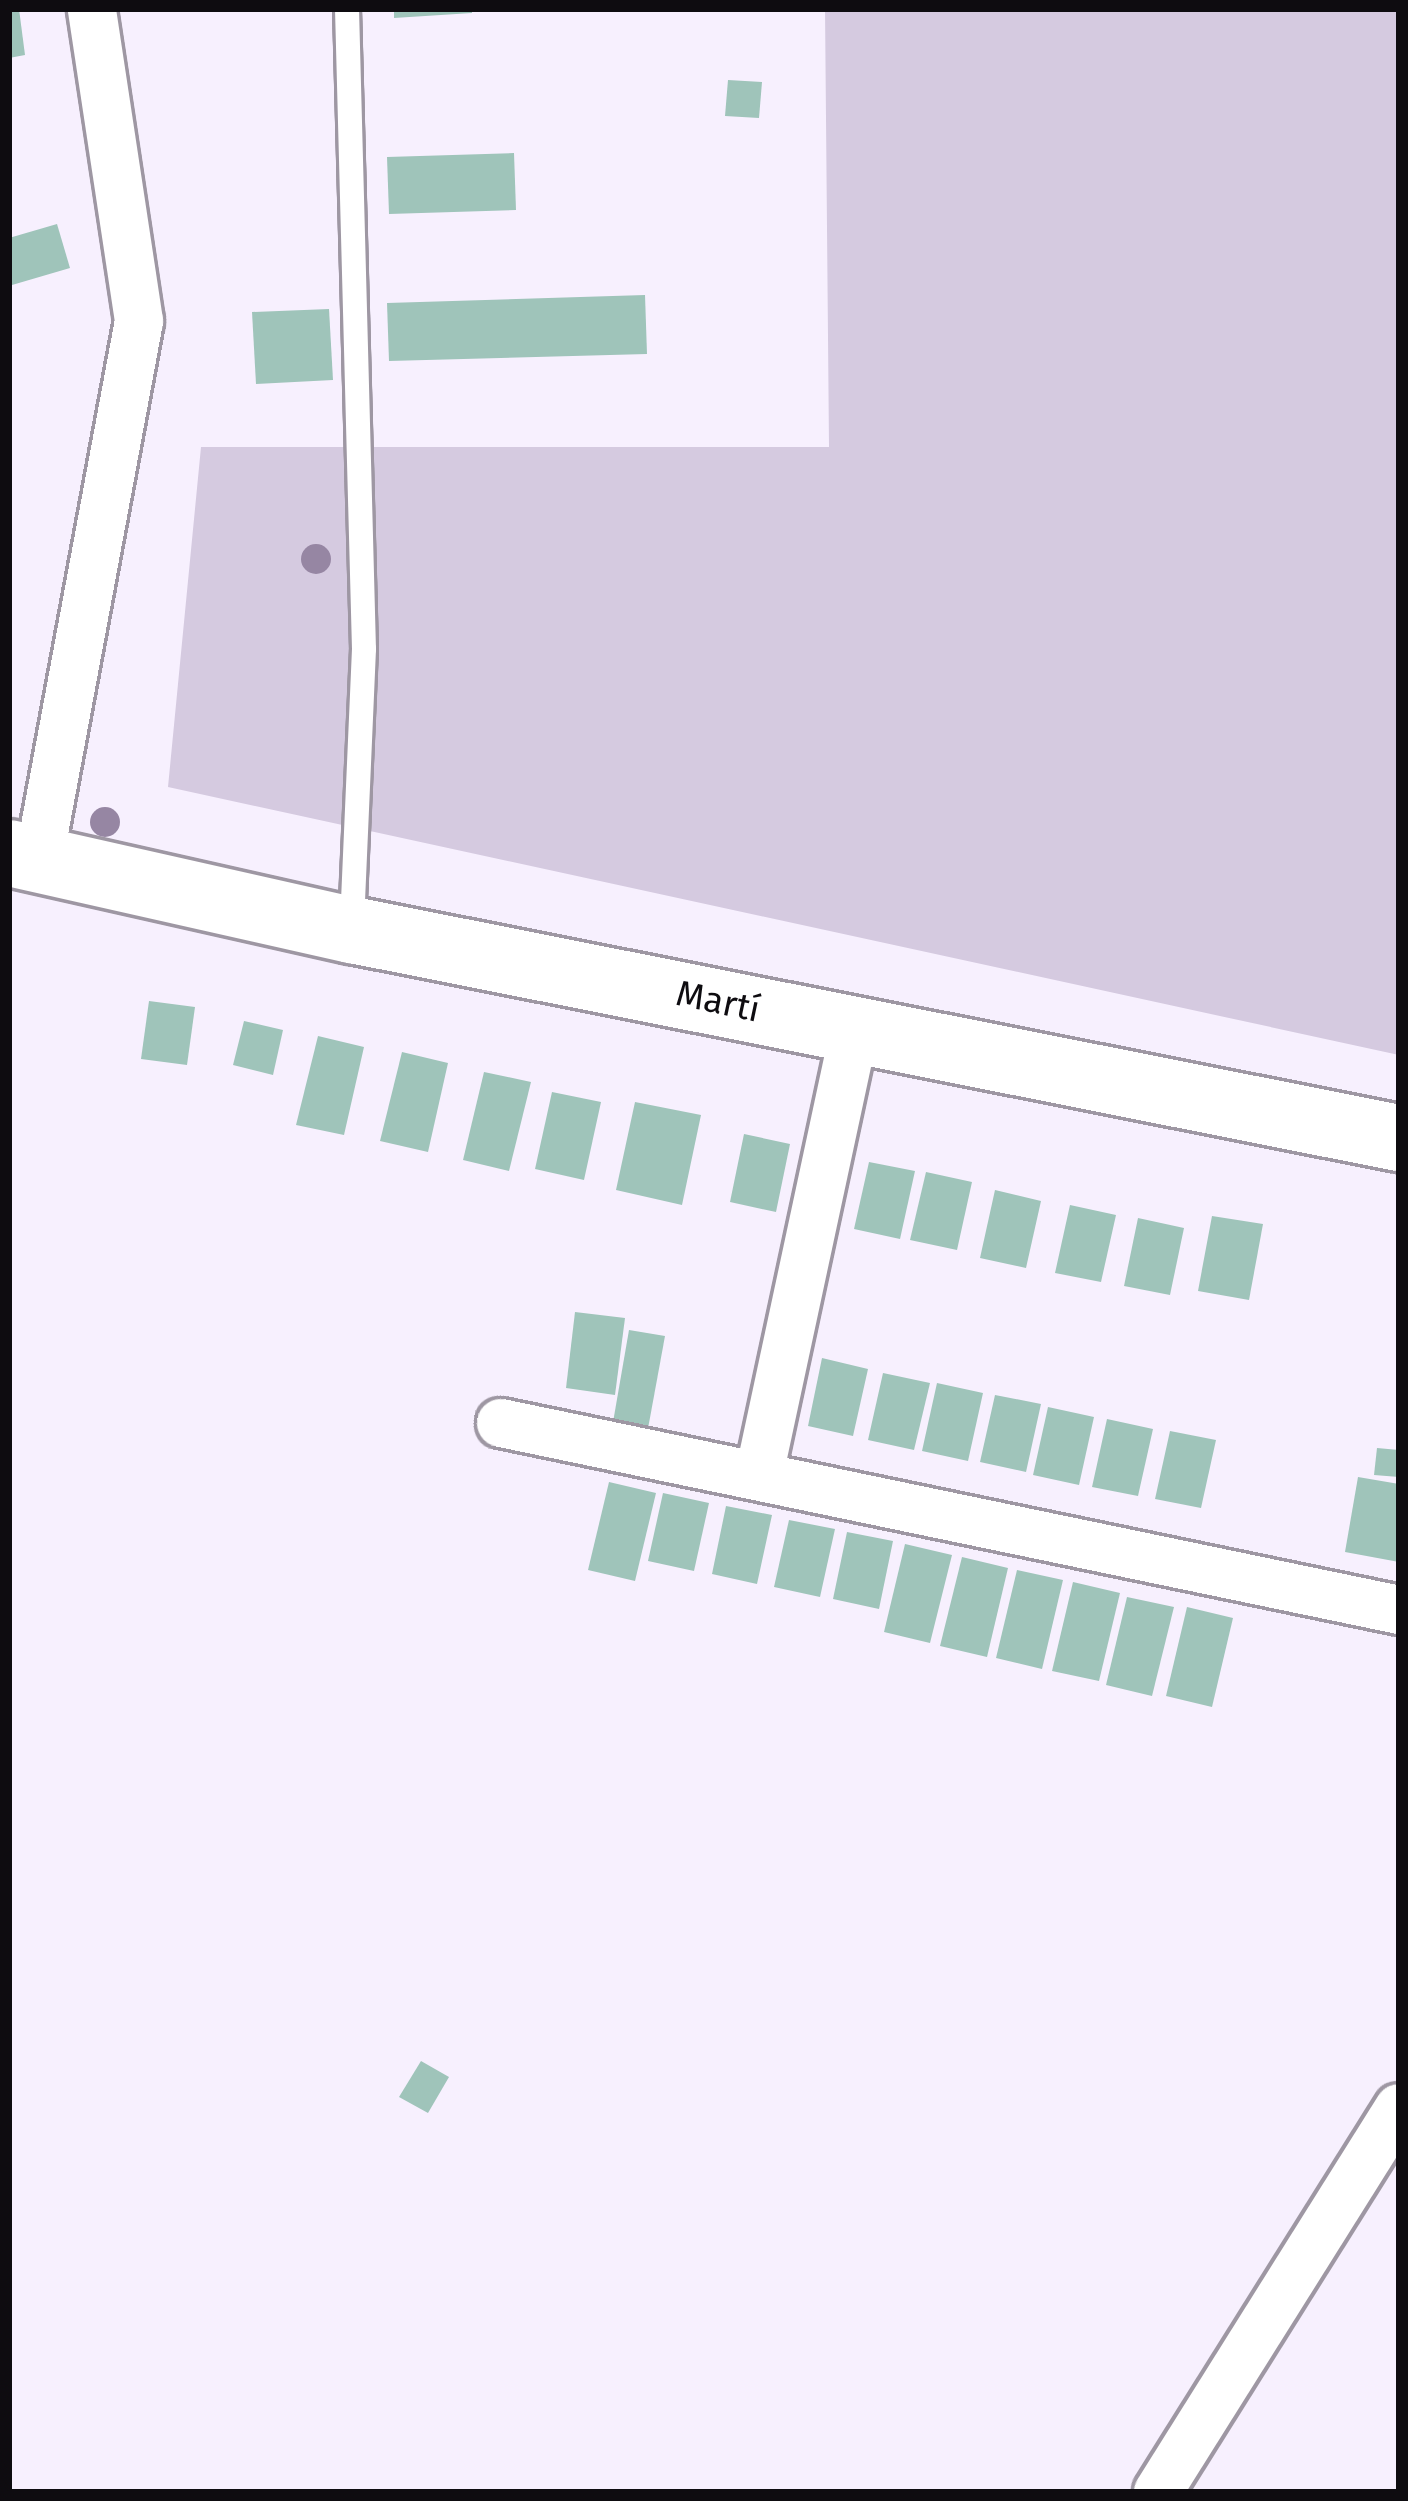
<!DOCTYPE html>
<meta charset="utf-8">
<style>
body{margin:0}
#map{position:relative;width:1408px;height:2501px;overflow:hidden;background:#f7f0fe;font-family:"Fira Sans",sans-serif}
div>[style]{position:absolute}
.green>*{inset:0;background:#d5cae0}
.building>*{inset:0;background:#9fc4ba}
.roads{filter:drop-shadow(3px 0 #9e97a3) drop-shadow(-3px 0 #9e97a3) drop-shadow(0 3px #9e97a3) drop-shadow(0 -3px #9e97a3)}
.lane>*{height:24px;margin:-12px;padding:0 12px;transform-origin:12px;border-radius:12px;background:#fff}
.street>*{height:48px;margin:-24px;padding:0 24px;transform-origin:24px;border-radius:24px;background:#fff}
.secondary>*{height:66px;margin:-33px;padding:0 33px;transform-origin:33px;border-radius:33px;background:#fff}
.trees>*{width:30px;height:30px;margin:-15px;border-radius:50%;background:#9686a3}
span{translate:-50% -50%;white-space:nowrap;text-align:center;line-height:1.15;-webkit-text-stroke:12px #fff;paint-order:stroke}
.street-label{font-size:36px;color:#0e0c10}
.frame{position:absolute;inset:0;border:12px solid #0e0c10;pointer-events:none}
</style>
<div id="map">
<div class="green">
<div style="clip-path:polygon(825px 9px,1399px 9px,1399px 1055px,168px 787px,201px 447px,829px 447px)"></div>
</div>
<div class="building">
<div style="clip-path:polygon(9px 9px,19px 9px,25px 55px,9px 58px)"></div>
<div style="clip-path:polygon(394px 9px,472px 9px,472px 13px,394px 18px)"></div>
<div style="clip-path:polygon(728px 80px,762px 82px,759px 118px,725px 116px)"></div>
<div style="clip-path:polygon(514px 153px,516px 210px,389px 214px,387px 157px)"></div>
<div style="clip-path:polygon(57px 224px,70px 268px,12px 285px,9px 238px)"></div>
<div style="clip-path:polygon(645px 295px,647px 354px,389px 361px,387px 303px)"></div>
<div style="clip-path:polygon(329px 309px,333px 380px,256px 384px,252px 312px)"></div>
<div style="clip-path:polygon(149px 1001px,195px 1007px,187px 1065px,141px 1059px)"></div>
<div style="clip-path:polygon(244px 1021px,283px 1030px,273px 1075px,233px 1065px)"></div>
<div style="clip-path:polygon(318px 1036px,364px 1047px,344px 1135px,296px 1125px)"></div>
<div style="clip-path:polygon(402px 1052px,448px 1063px,428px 1152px,380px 1141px)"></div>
<div style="clip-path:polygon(484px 1072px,531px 1082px,509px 1171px,463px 1160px)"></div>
<div style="clip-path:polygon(552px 1092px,601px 1102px,584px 1180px,535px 1169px)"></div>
<div style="clip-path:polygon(635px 1102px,701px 1115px,682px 1205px,616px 1190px)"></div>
<div style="clip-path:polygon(744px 1134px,790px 1144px,776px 1212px,730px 1202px)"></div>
<div style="clip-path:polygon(869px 1162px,915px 1171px,900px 1239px,854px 1229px)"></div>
<div style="clip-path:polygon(926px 1172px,972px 1182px,957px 1250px,910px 1240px)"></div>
<div style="clip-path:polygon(995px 1190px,1041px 1201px,1026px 1268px,980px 1258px)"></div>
<div style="clip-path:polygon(1070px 1205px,1116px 1215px,1101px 1282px,1055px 1273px)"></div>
<div style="clip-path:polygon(1212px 1216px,1263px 1224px,1249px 1300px,1198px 1291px)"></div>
<div style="clip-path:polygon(1138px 1218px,1184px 1228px,1170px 1295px,1124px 1286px)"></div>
<div style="clip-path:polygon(575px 1312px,625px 1318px,615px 1395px,566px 1388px)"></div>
<div style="clip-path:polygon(629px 1330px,665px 1336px,647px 1434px,612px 1428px)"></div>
<div style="clip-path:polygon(822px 1358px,868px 1369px,853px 1436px,808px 1426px)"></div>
<div style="clip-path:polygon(883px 1373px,930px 1383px,914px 1450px,868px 1440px)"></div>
<div style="clip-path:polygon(937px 1383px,983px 1393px,968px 1461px,922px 1451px)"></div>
<div style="clip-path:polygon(995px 1395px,1041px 1404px,1026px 1472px,980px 1462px)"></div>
<div style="clip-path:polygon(1048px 1407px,1094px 1417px,1079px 1485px,1033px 1475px)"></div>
<div style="clip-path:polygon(1107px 1419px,1153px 1429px,1138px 1496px,1092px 1487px)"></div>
<div style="clip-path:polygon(1170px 1431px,1216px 1440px,1201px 1508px,1155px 1499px)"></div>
<div style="clip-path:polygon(1377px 1448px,1399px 1450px,1399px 1477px,1374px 1475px)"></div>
<div style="clip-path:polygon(1358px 1477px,1399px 1484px,1399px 1562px,1345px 1552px)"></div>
<div style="clip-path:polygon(609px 1482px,656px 1493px,635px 1581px,588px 1570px)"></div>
<div style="clip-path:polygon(663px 1493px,709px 1503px,694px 1571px,648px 1561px)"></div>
<div style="clip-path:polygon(726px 1506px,772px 1515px,757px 1584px,712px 1574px)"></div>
<div style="clip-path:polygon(789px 1520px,835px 1529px,820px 1597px,774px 1587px)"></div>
<div style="clip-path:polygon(847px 1532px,893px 1541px,879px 1609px,833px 1599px)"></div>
<div style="clip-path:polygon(905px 1544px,952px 1555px,930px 1643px,884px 1632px)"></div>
<div style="clip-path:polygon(962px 1557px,1008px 1568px,987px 1657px,940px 1646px)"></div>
<div style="clip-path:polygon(1017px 1570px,1063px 1580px,1042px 1669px,996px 1658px)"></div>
<div style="clip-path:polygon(1073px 1582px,1120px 1593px,1099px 1681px,1052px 1671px)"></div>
<div style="clip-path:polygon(1127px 1597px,1174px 1607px,1152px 1696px,1106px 1685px)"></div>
<div style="clip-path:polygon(1187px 1607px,1233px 1618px,1212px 1707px,1166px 1696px)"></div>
<div style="clip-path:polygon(421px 2061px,449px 2077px,428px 2113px,399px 2097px)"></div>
</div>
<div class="roads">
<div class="lane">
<div style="left:347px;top:9px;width:640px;rotate:88.48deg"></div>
<div style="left:364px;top:649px;width:275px;rotate:92.5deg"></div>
</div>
<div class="street">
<div style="left:39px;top:859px;width:547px;rotate:-79.47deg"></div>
<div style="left:139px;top:321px;width:316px;rotate:-98.6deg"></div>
<div style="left:501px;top:1423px;width:917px;rotate:11.76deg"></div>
<div style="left:759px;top:1475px;width:456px;rotate:-77.9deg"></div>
<div style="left:1158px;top:2492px;width:453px;rotate:-57.9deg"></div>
</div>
<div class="secondary">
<div style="left:9px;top:853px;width:352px;rotate:12.7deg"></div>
<div style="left:352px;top:930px;width:1067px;rotate:11.24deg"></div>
</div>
</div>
<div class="trees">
<div style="left:316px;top:559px"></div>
<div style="left:105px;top:822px"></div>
</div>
<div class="street-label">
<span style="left:718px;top:1002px;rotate:12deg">Martí</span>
</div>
<div class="frame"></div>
</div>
